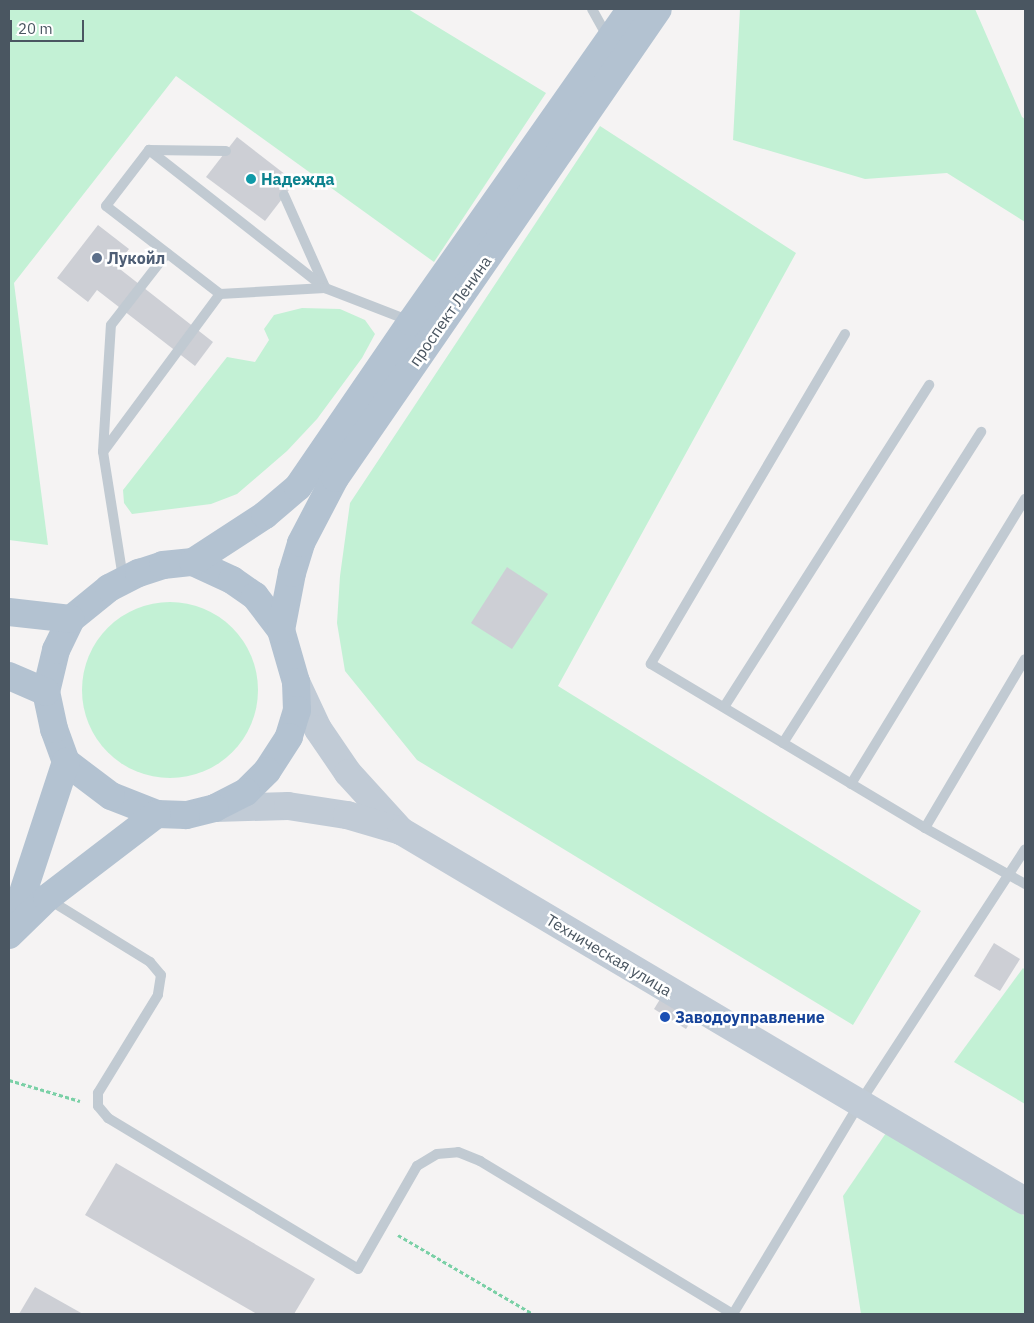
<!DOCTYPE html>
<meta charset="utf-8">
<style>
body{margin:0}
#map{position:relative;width:1034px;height:1323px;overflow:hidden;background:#f5f3f3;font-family:"IBM Plex Sans",sans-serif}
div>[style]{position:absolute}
.green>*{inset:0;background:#c3f1d5}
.round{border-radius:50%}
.building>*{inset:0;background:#cdcfd5}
.path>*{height:3px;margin-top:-1.5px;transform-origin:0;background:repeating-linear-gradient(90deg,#7ad0a6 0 4px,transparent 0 6.5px)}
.lane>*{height:10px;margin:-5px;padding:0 5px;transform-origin:5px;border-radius:5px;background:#c1cad2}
.secondary>*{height:28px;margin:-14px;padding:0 14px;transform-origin:14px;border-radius:14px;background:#c1cbd6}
.primary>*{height:28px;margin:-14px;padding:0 14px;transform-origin:14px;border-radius:14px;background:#b3c2d1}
.dots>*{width:14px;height:14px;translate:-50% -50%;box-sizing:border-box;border:2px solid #fff;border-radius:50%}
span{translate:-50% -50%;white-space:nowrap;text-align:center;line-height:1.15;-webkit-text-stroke:5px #fff;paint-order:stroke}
.culture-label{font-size:16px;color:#0d838f;font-weight:700}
.left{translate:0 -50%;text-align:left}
.service-label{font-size:16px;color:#4e5e75;font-weight:700}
.street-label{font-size:16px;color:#4a5661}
.transit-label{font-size:16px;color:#164399;font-weight:700}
.frame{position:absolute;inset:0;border:10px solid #4a5661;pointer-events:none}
.scale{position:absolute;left:10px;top:20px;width:74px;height:22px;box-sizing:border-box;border:2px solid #4a5661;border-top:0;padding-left:6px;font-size:15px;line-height:18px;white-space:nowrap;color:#4a5661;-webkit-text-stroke:4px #fff;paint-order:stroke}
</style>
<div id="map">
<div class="green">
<div style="clip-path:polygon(9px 9px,408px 9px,546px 93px,434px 262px,176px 76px,14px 283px,48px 545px,9px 540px)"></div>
<div style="clip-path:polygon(740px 9px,975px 9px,1022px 117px,1025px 119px,1025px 222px,947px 173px,865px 179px,733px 140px)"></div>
<div style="clip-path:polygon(600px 126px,796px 253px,558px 686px,921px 911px,853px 1025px,417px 760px,345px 671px,337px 623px,340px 576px,350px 503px)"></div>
<div style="clip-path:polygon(302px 308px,340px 309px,365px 320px,375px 334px,362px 358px,317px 419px,287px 451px,237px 494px,211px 504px,132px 514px,124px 503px,123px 490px,227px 357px,255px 362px,269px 340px,264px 329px,274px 315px)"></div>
<div class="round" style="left:82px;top:602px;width:176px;height:176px"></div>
<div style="clip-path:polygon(1023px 968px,1025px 970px,1025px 1104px,954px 1062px)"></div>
<div style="clip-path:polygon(886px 1133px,1025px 1216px,1025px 1314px,861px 1314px,843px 1196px)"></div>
</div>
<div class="building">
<div style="clip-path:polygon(237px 137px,295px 182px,265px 221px,206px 177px)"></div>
<div style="clip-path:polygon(98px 225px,129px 249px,116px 266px,213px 342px,195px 366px,97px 290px,88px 302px,57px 278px)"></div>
<div style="clip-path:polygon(507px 567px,548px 594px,512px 649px,471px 623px)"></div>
<div style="clip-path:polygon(994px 943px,1020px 959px,1000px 991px,974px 976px)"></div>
<div style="clip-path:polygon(662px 996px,694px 1016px,686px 1029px,654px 1009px)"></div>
<div style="clip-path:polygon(116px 1163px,315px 1279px,294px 1314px,257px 1314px,85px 1215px)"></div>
<div style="clip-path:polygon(35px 1287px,83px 1314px,19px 1314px)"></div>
</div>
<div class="path">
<div style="left:9px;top:1080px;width:74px;rotate:16.5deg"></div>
<div style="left:398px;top:1235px;width:156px;rotate:30.3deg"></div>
</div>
<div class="lane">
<div style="left:592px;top:9px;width:33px;rotate:61deg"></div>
<div style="left:149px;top:150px;width:77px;rotate:0.7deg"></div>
<div style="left:284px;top:195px;width:101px;rotate:66deg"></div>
<div style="left:220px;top:294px;width:144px;rotate:-142.3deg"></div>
<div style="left:106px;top:206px;width:71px;rotate:-52.5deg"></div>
<div style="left:149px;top:150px;width:224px;rotate:38.1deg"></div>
<div style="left:845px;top:334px;width:383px;rotate:120.5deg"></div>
<div style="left:651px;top:664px;width:319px;rotate:30.9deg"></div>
<div style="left:925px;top:828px;width:115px;rotate:29.2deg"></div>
<div style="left:103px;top:451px;width:126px;rotate:-86.4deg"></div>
<div style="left:111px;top:325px;width:91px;rotate:-52.1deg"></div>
<div style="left:123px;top:578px;width:128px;rotate:-99deg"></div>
<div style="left:103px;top:452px;width:197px;rotate:-53.5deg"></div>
<div style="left:220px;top:294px;width:105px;rotate:-3.3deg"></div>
<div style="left:325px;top:288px;width:91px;rotate:21.2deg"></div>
<div style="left:724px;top:707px;width:382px;rotate:-57.5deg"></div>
<div style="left:783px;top:743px;width:369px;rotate:-57.5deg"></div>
<div style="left:851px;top:784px;width:334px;rotate:-58.6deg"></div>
<div style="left:925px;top:828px;width:196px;rotate:-59.4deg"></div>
<div style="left:48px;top:899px;width:120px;rotate:31.7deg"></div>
<div style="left:150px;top:962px;width:17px;rotate:50deg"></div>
<div style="left:161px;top:975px;width:20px;rotate:99deg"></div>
<div style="left:158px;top:995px;width:115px;rotate:121.5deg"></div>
<div style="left:98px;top:1093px;width:13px;rotate:90deg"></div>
<div style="left:98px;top:1106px;width:16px;rotate:50deg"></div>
<div style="left:108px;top:1118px;width:292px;rotate:31.1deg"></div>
<div style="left:358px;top:1269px;width:119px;rotate:-60.2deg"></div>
<div style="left:417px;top:1166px;width:23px;rotate:-31deg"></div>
<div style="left:437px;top:1154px;width:21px;rotate:-5deg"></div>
<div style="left:458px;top:1152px;width:24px;rotate:22deg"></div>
<div style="left:480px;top:1161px;width:296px;rotate:31.2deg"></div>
<div style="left:733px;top:1314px;width:245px;rotate:-59deg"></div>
<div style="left:859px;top:1104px;width:304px;rotate:-56.9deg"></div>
</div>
<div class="secondary">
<div style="left:296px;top:682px;width:52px;rotate:64.9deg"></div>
<div style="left:318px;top:729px;width:53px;rotate:55.7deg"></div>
<div style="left:348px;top:773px;width:79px;rotate:47.6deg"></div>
<div style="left:215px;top:808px;width:73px;rotate:-1.6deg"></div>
<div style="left:288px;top:806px;width:60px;rotate:8.7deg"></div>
<div style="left:347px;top:815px;width:56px;rotate:16.5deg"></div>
<div style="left:401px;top:831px;width:725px;rotate:30.67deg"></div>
</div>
<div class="primary">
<div style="left:193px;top:562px;width:43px;rotate:24.8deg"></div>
<div style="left:232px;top:580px;width:28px;rotate:35deg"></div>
<div style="left:255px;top:596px;width:43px;rotate:52.6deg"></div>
<div style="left:281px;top:630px;width:54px;rotate:73.9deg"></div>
<div style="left:296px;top:682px;width:28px;rotate:88deg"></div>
<div style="left:297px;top:710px;width:28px;rotate:107deg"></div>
<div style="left:289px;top:737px;width:40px;rotate:122.9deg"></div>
<div style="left:267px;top:771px;width:30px;rotate:135deg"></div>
<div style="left:246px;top:792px;width:35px;rotate:153deg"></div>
<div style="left:215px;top:808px;width:30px;rotate:166deg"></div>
<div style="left:186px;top:815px;width:29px;rotate:-178deg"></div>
<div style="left:157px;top:814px;width:49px;rotate:-158.6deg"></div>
<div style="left:111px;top:796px;width:56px;rotate:-142.9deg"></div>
<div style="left:66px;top:762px;width:35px;rotate:-110deg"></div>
<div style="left:54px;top:729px;width:38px;rotate:-102deg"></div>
<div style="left:46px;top:692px;width:43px;rotate:-76.6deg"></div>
<div style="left:56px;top:650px;width:34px;rotate:-64deg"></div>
<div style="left:71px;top:619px;width:49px;rotate:-39.2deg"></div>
<div style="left:109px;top:588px;width:34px;rotate:-27deg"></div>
<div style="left:139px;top:573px;width:25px;rotate:-18deg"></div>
<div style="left:163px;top:565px;width:30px;rotate:-6deg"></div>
<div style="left:193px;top:562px;width:86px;rotate:-33.1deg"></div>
<div style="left:265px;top:515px;width:43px;rotate:-40.3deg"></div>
<div style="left:298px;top:487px;width:200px;rotate:-55.6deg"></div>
<div style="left:411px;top:322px;width:383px;rotate:-54.9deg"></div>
<div style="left:9px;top:612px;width:62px;rotate:6.4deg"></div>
<div style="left:281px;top:630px;width:58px;rotate:-79.1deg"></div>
<div style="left:292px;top:573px;width:31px;rotate:-73deg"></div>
<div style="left:301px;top:543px;width:73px;rotate:-62.4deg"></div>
<div style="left:335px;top:478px;width:569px;rotate:-55.44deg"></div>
<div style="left:9px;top:676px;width:40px;rotate:23.4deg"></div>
<div style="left:11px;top:929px;width:176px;rotate:-71.8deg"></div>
<div style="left:9px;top:935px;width:53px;rotate:-44.2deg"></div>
<div style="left:47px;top:898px;width:138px;rotate:-37.4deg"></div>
</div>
<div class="dots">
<div style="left:251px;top:179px;background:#0f9aa8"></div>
<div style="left:97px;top:258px;background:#5c6f8a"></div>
<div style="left:665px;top:1017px;background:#1a4fb4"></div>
</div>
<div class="culture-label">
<span class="left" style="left:261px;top:179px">Надежда</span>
</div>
<div class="service-label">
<span class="left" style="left:107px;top:258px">Лукойл</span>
</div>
<div class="street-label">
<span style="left:450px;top:311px;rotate:-55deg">проспект Ленина</span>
<span style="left:609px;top:955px;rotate:31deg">Техническая улица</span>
</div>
<div class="transit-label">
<span class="left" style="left:675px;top:1017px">Заводоуправление</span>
</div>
<div class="frame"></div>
<div class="scale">20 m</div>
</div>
